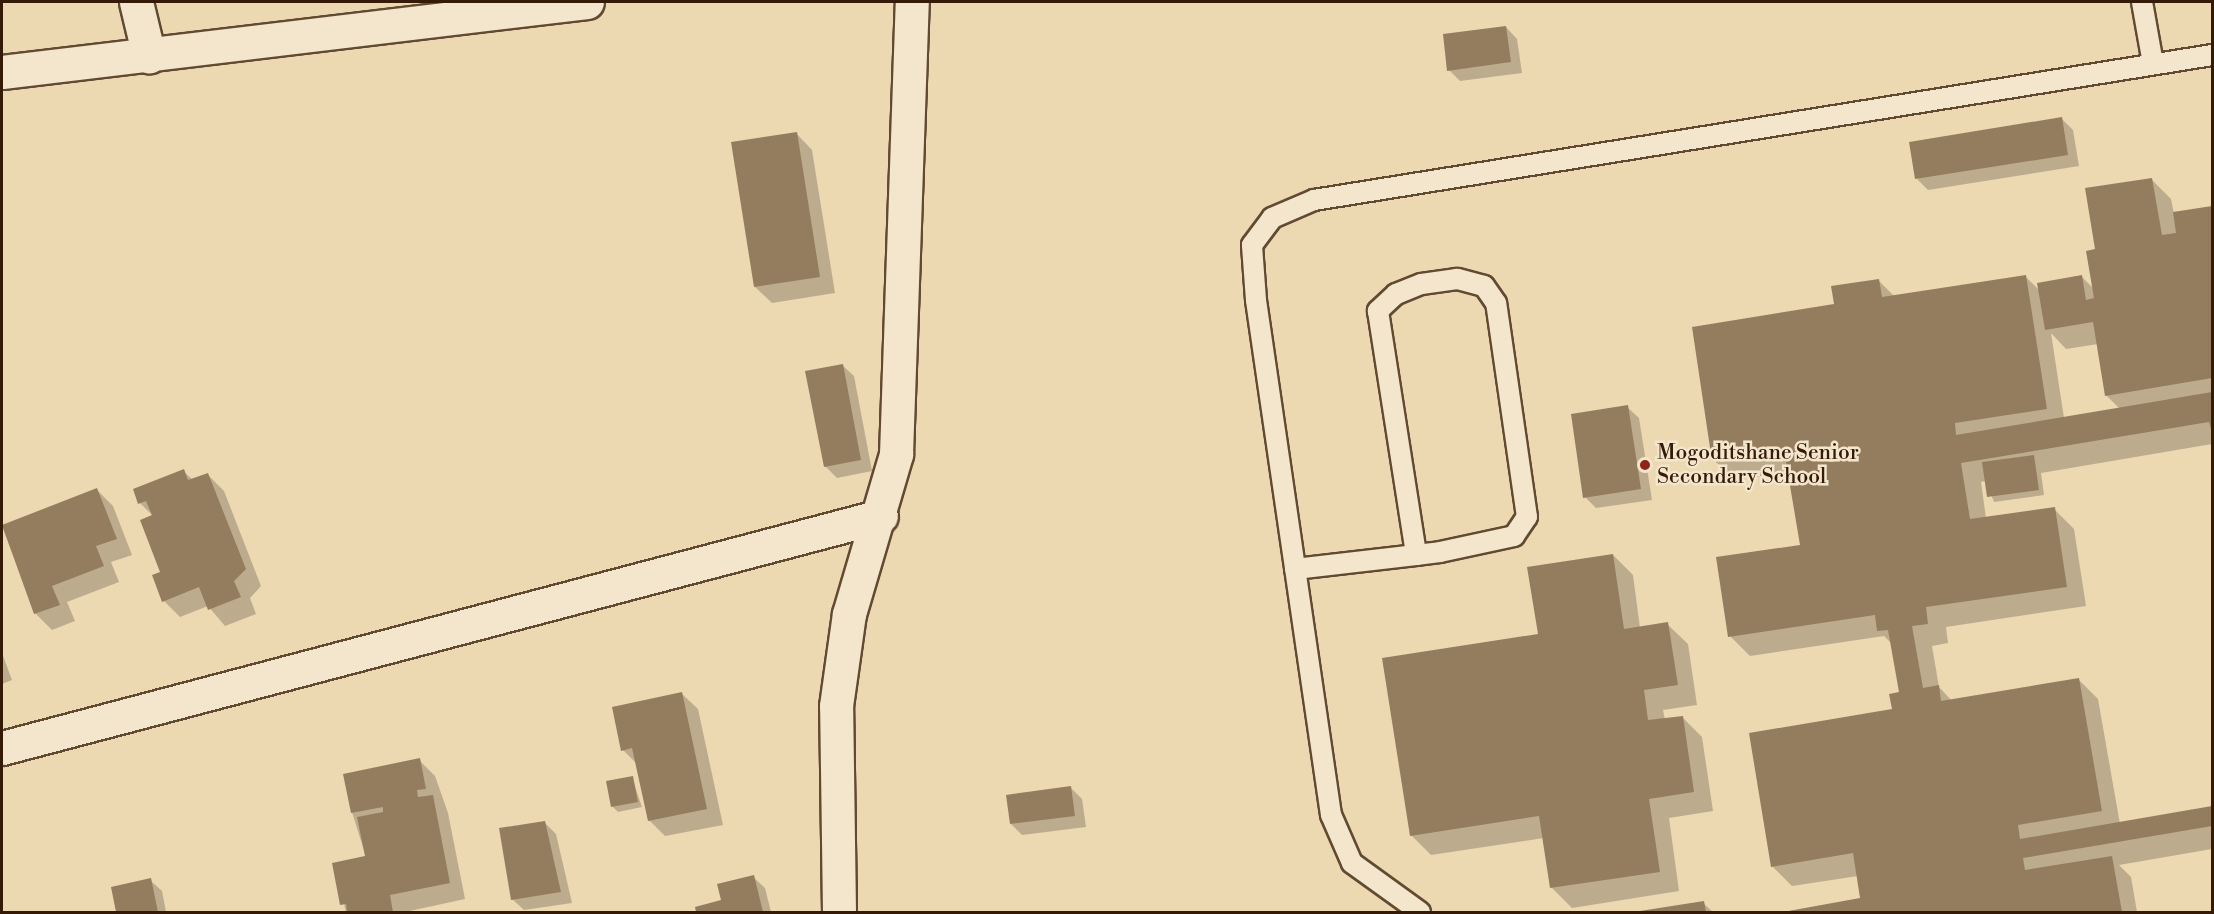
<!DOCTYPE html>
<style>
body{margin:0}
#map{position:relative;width:2214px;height:914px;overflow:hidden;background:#ecd8b1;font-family:"Libre Bodoni",serif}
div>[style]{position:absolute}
.shadow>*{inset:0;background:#0003}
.building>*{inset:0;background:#947d5f}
.roads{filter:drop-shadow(2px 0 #624a32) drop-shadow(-2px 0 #624a32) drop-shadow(0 2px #624a32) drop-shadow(0 -2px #624a32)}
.lane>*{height:20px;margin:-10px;padding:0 10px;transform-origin:10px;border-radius:10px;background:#f3e6cc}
.street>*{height:33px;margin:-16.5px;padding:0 16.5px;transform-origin:16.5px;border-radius:16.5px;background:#f3e6cc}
.dots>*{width:16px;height:16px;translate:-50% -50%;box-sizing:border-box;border:3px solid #f3e6cc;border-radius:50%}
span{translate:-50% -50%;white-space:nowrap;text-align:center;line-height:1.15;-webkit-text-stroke:5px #f3e6cc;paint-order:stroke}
.poi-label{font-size:21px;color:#341a07}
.left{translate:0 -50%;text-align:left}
.frame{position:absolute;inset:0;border:3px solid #341a07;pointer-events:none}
</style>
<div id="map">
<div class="shadow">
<div style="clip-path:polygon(1506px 27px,1517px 39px,1522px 73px,1460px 81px,1449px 70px)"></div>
<div style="clip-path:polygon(2062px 119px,2073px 130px,2079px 166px,1928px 190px,1917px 179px)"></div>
<div style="clip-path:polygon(796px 133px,812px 150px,835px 293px,772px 303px,755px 287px)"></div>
<div style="clip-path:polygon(evenodd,2151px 179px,2171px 199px,2174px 214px,2212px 207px,2212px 444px,2041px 473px,2044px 495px,1994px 502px,1986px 481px,1981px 482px,1986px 518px,2054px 509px,2074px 529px,2086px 606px,1946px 627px,1948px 643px,1932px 646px,1939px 687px,1952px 701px,2078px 679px,2098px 699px,2120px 824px,2212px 808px,2212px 849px,2119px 865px,2131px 877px,2137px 912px,1785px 912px,1861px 899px,1858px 876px,1792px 886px,1772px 866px,1893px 711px,1901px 693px,1892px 644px,1884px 636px,1750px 656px,1730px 636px,1802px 546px,1789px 472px,1734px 480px,1714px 460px,1835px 306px,1878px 280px,1894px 296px,2025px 276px,2040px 291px,2082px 277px,2094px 289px,2097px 251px,2151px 179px,2051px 333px,2066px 349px,2098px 344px,2106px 395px,2120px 409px,2064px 418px,2051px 333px)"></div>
<div style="clip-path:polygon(842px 365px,854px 376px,872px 471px,837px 478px,825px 466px)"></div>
<div style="clip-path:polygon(1627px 407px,1639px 418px,1652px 500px,1596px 508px,1585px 497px)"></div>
<div style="clip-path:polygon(183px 471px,193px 480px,208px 475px,224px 491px,261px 586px,250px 598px,256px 614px,225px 626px,208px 606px,180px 617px,164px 601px,153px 516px,140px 503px)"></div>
<div style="clip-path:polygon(97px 490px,113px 506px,132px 555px,111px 562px,119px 582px,67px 602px,75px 621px,52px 630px,35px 613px,2px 526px)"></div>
<div style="clip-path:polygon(1613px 555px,1633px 575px,1640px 628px,1667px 624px,1688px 644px,1697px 705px,1663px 710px,1665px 720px,1682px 717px,1702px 737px,1713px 811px,1669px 818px,1679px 891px,1572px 908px,1552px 888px,1544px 838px,1431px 855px,1411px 835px,1539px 635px)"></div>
<div style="clip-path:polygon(2px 653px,12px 680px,2px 684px)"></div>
<div style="clip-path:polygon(681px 693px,698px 709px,723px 825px,665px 836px,649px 820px,637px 764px,623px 750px)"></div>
<div style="clip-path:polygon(419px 760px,435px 776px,448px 813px,465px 899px,405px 912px,346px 912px,334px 864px,366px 857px,352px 812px)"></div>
<div style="clip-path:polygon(632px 778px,642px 807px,618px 812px,612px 806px)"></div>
<div style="clip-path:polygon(1071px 788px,1082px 799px,1086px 827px,1022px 835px,1011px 824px)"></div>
<div style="clip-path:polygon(544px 822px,556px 834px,572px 903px,524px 910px,512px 899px)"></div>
<div style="clip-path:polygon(753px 877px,765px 888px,771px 912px,697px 912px,696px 908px,723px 901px)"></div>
<div style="clip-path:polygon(150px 880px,162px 891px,166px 912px,118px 912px,112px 888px)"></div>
<div style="clip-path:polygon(1703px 903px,1713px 912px,1642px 912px)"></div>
</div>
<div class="building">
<div style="clip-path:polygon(1506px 26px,1511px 62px,1447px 71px,1443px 34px)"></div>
<div style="clip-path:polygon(2062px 117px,2068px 155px,1915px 179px,1909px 142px)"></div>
<div style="clip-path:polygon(797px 132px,820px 277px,754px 287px,731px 142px)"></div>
<div style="clip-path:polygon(2152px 178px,2162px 235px,2176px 233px,2173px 212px,2212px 206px,2212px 378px,2105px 396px,2093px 322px,2045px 330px,2037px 283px,2082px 275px,2086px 300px,2094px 298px,2086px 251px,2095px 249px,2085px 188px)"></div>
<div style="clip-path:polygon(2026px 275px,2047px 409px,1955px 423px,1956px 435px,2212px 392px,2212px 433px,2209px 422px,1961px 463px,1970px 519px,2055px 507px,2067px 587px,1926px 607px,1928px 624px,1912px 626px,1923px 688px,1939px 685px,1941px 701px,2079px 678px,2102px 811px,2018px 825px,2020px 839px,2212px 806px,2212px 826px,2023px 858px,2025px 870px,2112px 856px,2122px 912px,1783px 912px,1860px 898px,1853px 853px,1771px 867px,1749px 733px,1892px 709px,1889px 694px,1899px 692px,1888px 630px,1877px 631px,1875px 615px,1728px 637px,1716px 557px,1800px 545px,1784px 450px,1712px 461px,1692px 327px,1834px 304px,1831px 286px,1879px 279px,1882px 297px)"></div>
<div style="clip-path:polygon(843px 364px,861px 460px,824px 467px,805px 371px)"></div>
<div style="clip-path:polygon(1628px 405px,1641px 489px,1583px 498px,1571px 414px)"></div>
<div style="clip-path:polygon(2034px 455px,2039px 490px,1987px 497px,1982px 462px)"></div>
<div style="clip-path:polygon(184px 469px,188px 480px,208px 473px,246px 569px,234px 581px,241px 597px,208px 610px,199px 587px,162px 602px,152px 575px,160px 572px,140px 520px,152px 515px,146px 501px,138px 504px,133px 489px)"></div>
<div style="clip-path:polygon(97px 488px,117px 539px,96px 546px,104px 566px,52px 586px,60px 605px,34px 614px,2px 525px)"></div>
<div style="clip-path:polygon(1613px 554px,1624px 629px,1668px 622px,1678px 685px,1644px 690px,1648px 720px,1683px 716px,1694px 792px,1649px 799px,1660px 872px,1550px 888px,1539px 816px,1410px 836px,1382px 658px,1538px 634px,1527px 567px)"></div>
<div style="clip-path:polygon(682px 692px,707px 809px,648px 821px,632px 748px,621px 751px,612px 707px)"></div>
<div style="clip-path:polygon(420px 758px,426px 789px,417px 790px,418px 797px,433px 795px,450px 883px,390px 895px,393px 912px,347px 912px,346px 904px,340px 905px,332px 863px,365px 856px,357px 817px,383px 812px,383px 807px,351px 813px,343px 774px)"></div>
<div style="clip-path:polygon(633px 776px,638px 802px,611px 807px,606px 781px)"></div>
<div style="clip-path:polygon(1071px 786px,1075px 816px,1010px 824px,1006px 795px)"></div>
<div style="clip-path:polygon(545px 821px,561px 892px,511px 900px,499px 828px)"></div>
<div style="clip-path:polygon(754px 875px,763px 912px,696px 912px,695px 907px,721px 900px,717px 884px)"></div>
<div style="clip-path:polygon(151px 878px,158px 912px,116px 912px,111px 887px)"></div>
<div style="clip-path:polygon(1704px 901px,1706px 912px,1640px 912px,1640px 911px)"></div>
</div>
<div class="roads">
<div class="lane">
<div style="left:2142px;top:2px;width:63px;rotate:79.9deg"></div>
<div style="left:1295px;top:569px;width:122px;rotate:-6.6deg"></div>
<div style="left:1416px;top:555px;width:24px;rotate:-7deg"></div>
<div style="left:1440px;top:552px;width:76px;rotate:-12.2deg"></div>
<div style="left:1514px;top:536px;width:23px;rotate:-56deg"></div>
<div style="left:1527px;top:517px;width:216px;rotate:-98.2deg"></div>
<div style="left:1496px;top:303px;width:21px;rotate:-125deg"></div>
<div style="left:1484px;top:286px;width:28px;rotate:-165deg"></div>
<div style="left:1457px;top:279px;width:36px;rotate:172deg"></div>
<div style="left:1421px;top:284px;width:27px;rotate:158deg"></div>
<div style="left:1396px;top:294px;width:25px;rotate:137deg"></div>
<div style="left:1378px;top:311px;width:247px;rotate:81.1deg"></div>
<div style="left:1420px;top:912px;width:84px;rotate:-144.2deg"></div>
<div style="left:1352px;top:863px;width:52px;rotate:-113.6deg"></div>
<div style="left:1331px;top:815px;width:520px;rotate:-98.29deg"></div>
<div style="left:1256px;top:300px;width:55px;rotate:-94.2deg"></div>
<div style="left:1252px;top:245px;width:34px;rotate:-53deg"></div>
<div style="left:1272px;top:218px;width:46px;rotate:-23.2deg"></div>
<div style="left:1314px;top:200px;width:910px;rotate:-9.17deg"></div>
</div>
<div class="street">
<div style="left:136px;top:2px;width:56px;rotate:76.5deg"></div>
<div style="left:2px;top:72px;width:589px;rotate:-6.82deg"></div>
<div style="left:2px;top:748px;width:909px;rotate:-14.79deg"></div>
<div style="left:839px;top:912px;width:206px;rotate:-90.8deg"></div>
<div style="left:836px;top:706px;width:93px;rotate:-82deg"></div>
<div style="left:849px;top:614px;width:167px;rotate:-73.6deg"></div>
<div style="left:896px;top:454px;width:452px;rotate:-88deg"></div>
</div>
</div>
<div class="dots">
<div style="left:1645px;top:465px;background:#8f2418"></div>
</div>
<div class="poi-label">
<span class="left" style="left:1657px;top:465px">Mogoditshane Senior<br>Secondary School</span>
</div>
<div class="frame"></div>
</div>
